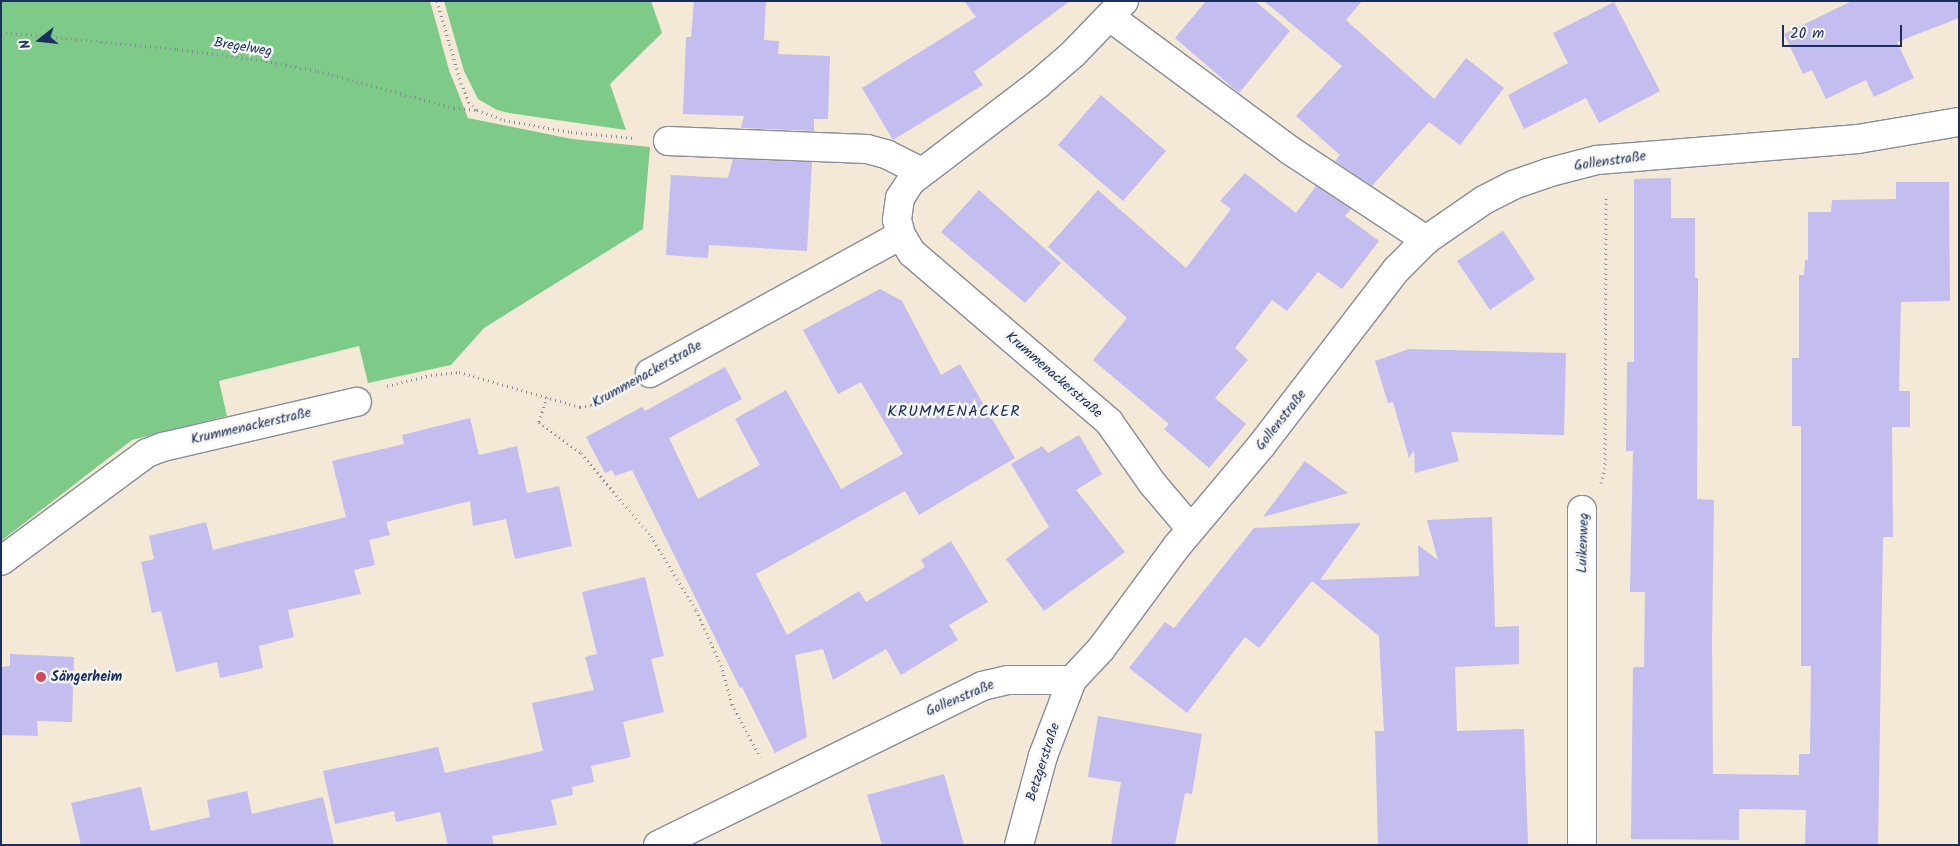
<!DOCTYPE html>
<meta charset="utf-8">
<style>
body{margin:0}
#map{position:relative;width:1960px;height:846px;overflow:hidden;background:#f4e8d6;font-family:Kalam,sans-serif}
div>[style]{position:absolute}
.green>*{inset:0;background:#7eca88}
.building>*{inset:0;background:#c4bdef}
.path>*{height:3px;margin-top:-1.5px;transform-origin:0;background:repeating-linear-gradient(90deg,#888c9a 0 1px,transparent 0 5px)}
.roads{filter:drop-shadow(1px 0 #888c9a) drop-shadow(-1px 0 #888c9a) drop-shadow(0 1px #888c9a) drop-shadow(0 -1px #888c9a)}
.minor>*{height:28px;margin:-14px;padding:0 14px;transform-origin:14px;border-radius:14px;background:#fff}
.dots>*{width:14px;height:14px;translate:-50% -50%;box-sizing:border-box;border:2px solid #f6f6f2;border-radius:50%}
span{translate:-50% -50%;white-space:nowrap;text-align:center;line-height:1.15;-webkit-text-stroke:5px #f6f6f2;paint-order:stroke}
.street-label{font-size:14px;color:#1b2f5e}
.poi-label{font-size:14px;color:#1b2f5e;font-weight:700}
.left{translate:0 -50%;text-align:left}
.quarter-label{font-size:16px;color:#1b2f5e;letter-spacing:1px}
.frame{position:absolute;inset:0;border:2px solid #1b2f5e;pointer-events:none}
.north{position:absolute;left:15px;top:15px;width:50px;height:50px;-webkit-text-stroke:4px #f6f6f2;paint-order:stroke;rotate:254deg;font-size:14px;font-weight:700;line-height:20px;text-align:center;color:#1b2f5e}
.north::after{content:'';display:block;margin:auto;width:18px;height:22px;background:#1b2f5e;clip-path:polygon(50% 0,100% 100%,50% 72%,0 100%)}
.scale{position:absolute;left:1782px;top:25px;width:120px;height:22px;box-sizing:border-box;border:2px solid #1b2f5e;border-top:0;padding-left:6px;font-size:15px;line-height:18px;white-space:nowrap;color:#1b2f5e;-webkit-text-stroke:4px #f6f6f2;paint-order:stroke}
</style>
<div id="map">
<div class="green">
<div style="clip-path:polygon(1px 1px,430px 1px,449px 70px,468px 118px,572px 139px,650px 147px,643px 229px,484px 328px,451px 365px,368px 383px,359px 346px,219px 381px,227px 416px,132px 440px,1px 541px)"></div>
<div style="clip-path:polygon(444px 1px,651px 1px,662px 33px,610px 84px,626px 130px,509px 113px,497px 110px,478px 99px,464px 71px)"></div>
</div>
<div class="building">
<div style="clip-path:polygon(694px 1px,766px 1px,764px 40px,779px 41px,778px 54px,830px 56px,828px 119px,814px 119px,814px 131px,741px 128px,744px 116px,683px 114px,686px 37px,691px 37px)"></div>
<div style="clip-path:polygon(964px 1px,1070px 1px,974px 72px,983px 85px,893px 140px,862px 88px,976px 17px)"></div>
<div style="clip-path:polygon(1206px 1px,1255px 1px,1290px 31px,1239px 93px,1175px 38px)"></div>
<div style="clip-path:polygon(1264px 1px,1362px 1px,1346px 20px,1434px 99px,1466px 58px,1504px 88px,1460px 145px,1429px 122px,1372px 186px,1335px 161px,1340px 155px,1296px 116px,1342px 66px)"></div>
<div style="clip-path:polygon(1852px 1px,1959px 1px,1959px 18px,1897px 42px,1914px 78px,1874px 97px,1866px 80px,1826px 99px,1812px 70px,1803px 74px,1784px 34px)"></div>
<div style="clip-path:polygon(1614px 2px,1660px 91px,1599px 123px,1586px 98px,1524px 129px,1508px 95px,1568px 63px,1553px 33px)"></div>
<div style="clip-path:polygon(1101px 95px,1166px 151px,1123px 201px,1058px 145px)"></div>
<div style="clip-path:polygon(733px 159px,812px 162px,807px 251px,709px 245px,708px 258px,666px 255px,671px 175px,728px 178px)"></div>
<div style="clip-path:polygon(1245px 173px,1296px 213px,1316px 186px,1351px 209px,1345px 216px,1379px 241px,1342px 289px,1318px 272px,1287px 311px,1272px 300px,1235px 348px,1248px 360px,1215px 398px,1246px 424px,1209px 468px,1164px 429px,1169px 424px,1093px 360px,1127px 318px,1048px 247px,1098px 190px,1186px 268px,1231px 209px,1220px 201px)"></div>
<div style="clip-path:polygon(1671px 178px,1671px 218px,1695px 218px,1695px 278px,1698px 278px,1697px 499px,1714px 500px,1712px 640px,1713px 774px,1799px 775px,1799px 754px,1810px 754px,1811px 666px,1801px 666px,1801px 426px,1792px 426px,1792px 358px,1799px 358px,1799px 275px,1804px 275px,1805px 260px,1808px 260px,1808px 212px,1831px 212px,1832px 200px,1896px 199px,1896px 182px,1949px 182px,1950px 301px,1901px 302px,1899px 391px,1910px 391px,1910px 427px,1892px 427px,1893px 537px,1883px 537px,1878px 845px,1805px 845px,1806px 810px,1739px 809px,1739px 840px,1631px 839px,1633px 667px,1644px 667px,1645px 592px,1630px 592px,1633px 451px,1626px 451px,1627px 362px,1634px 362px,1634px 179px)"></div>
<div style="clip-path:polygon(979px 190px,1061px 263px,1025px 303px,941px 232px)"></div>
<div style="clip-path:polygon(1503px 231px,1535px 279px,1490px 310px,1457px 261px)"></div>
<div style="clip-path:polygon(880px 289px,902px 301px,941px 375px,960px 364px,1015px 458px,919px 515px,905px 491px,756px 574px,787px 635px,859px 591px,866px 602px,925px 567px,921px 560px,951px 541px,988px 602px,949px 625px,958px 640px,901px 675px,886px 649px,833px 680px,823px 649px,795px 655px,807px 737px,775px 753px,742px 687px,740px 688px,632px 470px,615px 476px,612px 470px,605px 473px,586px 437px,642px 407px,645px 411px,725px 367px,742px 399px,669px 438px,698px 499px,760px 465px,735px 419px,786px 390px,841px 489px,903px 454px,861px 382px,838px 394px,803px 330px)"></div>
<div style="clip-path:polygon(1409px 349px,1566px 353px,1564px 435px,1451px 432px,1459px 461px,1415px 473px,1414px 450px,1409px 458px,1393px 402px,1388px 403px,1375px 361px)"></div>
<div style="clip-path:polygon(470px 418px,479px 455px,517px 446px,527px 493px,559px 486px,572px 546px,515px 559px,506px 519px,473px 526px,470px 501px,386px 522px,390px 535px,369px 540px,375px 565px,354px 570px,361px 594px,288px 610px,294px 637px,259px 646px,263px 668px,220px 678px,217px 662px,176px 672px,161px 611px,152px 613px,141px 562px,154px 559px,149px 536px,206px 522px,213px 550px,346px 517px,332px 461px,404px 444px,402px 435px)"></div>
<div style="clip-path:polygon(1079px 435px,1102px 474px,1076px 490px,1125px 552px,1044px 611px,1006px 559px,1049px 527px,1011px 464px,1042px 446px,1048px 453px)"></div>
<div style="clip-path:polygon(1305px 461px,1348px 493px,1263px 517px)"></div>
<div style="clip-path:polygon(1492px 517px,1495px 627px,1519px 626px,1519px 664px,1455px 667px,1457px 731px,1524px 729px,1528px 845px,1378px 845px,1375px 731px,1384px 731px,1379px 636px,1312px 581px,1259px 648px,1245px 637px,1187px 713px,1129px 668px,1165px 622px,1174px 628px,1254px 528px,1361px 523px,1320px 580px,1419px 576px,1418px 545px,1438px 560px,1427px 520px)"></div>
<div style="clip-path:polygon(645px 577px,664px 656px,651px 659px,664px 712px,623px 722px,631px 757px,591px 766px,594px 782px,572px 787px,573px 795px,551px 800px,557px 825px,492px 836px,494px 845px,448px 845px,440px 812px,396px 822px,394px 811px,335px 824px,323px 771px,438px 747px,445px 773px,543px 751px,532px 703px,594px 690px,585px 657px,597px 654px,582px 592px)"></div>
<div style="clip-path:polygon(10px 654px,74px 657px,72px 722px,37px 721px,38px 736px,1px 735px,1px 667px,10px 666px)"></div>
<div style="clip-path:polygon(1098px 716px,1202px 734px,1192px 794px,1185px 793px,1175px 845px,1111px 845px,1121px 782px,1088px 777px)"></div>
<div style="clip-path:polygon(944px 774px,964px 845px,882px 845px,867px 795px)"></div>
<div style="clip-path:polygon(141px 787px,151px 831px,210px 817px,207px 800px,247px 791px,252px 814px,323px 797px,334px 845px,81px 845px,71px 803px)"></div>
</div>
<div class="path">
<div style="left:437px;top:1px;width:85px;rotate:73.7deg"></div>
<div style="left:461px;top:83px;width:21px;rotate:67deg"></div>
<div style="left:469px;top:102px;width:11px;rotate:45deg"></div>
<div style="left:477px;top:110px;width:29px;rotate:20deg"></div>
<div style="left:504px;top:120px;width:68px;rotate:10.2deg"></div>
<div style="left:571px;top:132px;width:64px;rotate:5.4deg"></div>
<div style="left:1px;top:32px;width:177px;rotate:5.5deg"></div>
<div style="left:177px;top:49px;width:85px;rotate:7.5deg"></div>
<div style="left:261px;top:60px;width:58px;rotate:10.9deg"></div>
<div style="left:318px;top:71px;width:141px;rotate:15.2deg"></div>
<div style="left:454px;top:108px;width:23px;rotate:5deg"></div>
<div style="left:387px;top:386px;width:45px;rotate:-14deg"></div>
<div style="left:431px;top:375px;width:28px;rotate:-6deg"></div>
<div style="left:459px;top:372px;width:126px;rotate:16.1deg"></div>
<div style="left:580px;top:407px;width:11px;rotate:-10deg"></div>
<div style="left:591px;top:405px;width:33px;rotate:-27deg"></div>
<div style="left:547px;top:397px;width:26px;rotate:108deg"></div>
<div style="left:539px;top:422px;width:52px;rotate:36.4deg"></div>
<div style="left:581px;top:453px;width:109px;rotate:49.9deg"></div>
<div style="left:651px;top:536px;width:87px;rotate:58.7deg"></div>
<div style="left:696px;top:610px;width:60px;rotate:65.6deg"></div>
<div style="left:721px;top:665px;width:41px;rotate:74.2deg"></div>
<div style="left:732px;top:704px;width:60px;rotate:62.2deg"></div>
<div style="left:1601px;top:483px;width:15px;rotate:-74deg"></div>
<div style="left:1605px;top:469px;width:274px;rotate:-89.8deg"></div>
</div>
<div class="roads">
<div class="minor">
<div style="left:1124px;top:1px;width:74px;rotate:133.9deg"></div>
<div style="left:1073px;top:54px;width:48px;rotate:139.3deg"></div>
<div style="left:1037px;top:85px;width:158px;rotate:142.7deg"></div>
<div style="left:911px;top:181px;width:20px;rotate:123deg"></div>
<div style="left:900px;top:198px;width:22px;rotate:98deg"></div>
<div style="left:897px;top:220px;width:16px;rotate:75deg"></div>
<div style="left:901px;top:235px;width:21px;rotate:59deg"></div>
<div style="left:912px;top:253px;width:260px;rotate:40.6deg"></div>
<div style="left:1109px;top:422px;width:75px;rotate:54.8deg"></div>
<div style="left:1152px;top:483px;width:60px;rotate:49.7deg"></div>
<div style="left:1110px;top:17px;width:225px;rotate:36.5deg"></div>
<div style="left:1291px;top:151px;width:162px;rotate:33.4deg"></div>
<div style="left:668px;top:141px;width:199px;rotate:2.3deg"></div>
<div style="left:867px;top:149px;width:20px;rotate:15deg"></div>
<div style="left:886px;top:154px;width:40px;rotate:26.6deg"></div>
<div style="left:650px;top:373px;width:286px;rotate:-28.8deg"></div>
<div style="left:1582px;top:510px;width:335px;rotate:90deg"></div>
<div style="left:1px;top:561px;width:182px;rotate:-36.5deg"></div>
<div style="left:147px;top:453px;width:17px;rotate:-21deg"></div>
<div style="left:163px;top:447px;width:199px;rotate:-13.1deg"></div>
<div style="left:658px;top:845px;width:361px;rotate:-26.1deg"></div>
<div style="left:982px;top:686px;width:27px;rotate:-13deg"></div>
<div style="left:1008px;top:680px;width:64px"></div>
<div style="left:1072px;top:680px;width:42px;rotate:-46.9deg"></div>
<div style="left:1101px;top:649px;width:128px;rotate:-53.6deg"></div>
<div style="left:1177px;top:546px;width:131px;rotate:-50deg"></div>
<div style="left:1261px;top:446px;width:223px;rotate:-52.5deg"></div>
<div style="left:1397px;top:269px;width:41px;rotate:-45deg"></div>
<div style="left:1426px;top:240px;width:70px;rotate:-34.6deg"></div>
<div style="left:1484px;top:200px;width:33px;rotate:-27deg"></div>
<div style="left:1513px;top:185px;width:36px;rotate:-19deg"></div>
<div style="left:1547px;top:173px;width:52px;rotate:-14.6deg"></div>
<div style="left:1597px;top:160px;width:262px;rotate:-4.6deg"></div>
<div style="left:1858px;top:139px;width:102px;rotate:-9.6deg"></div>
<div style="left:1019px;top:845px;width:92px;rotate:-74.9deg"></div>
<div style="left:1043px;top:756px;width:81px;rotate:-69.1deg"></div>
</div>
</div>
<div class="dots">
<div style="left:41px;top:677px;background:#d1495b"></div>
</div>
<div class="street-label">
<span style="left:243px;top:47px;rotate:9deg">Bregelweg</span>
<span style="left:1610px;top:161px;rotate:-8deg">Gollenstraße</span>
<span style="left:647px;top:374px;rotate:-29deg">Krummenackerstraße</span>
<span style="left:1054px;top:375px;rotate:41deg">Krummenackerstraße</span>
<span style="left:1281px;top:420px;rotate:-52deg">Gollenstraße</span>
<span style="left:251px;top:426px;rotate:-13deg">Krummenackerstraße</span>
<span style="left:1583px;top:543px;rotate:-88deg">Luikenweg</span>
<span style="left:960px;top:698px;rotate:-23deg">Gollenstraße</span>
<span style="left:1043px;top:762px;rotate:-72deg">Betzgerstraße</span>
</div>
<div class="poi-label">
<span class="left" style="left:51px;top:677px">Sängerheim</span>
</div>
<div class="quarter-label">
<span style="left:954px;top:412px">KRUMMENACKER</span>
</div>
<div class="frame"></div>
<div class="north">N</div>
<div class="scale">20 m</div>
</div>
